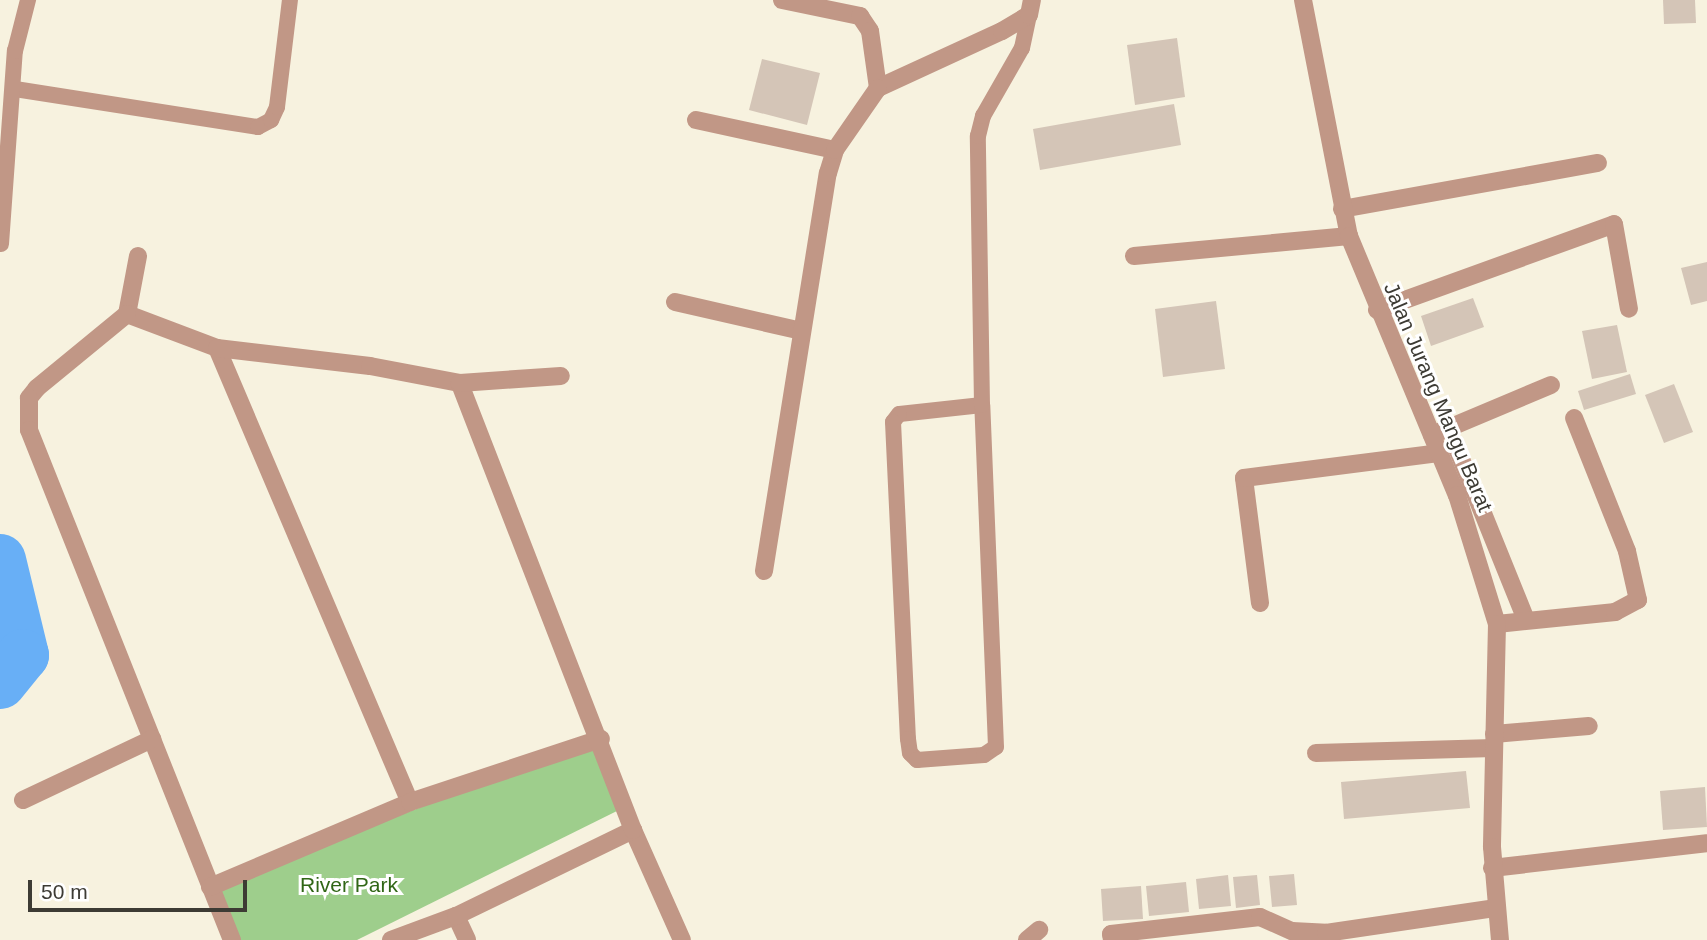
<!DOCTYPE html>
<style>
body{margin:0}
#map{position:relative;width:1707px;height:940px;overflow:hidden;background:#f7f2df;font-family:Arial,sans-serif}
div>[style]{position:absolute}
.green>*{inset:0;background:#9ece8c}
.river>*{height:52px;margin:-26px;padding:0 26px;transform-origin:26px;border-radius:26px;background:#68aff6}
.building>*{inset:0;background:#d4c5b7}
.service>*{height:16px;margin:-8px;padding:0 8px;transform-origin:8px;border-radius:8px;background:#c19786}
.minor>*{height:18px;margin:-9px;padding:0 9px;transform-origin:9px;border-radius:9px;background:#c19786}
.tertiary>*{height:18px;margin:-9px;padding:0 9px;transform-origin:9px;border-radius:9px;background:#c19786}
span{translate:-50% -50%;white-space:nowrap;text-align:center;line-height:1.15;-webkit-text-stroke:6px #fff;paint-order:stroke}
.street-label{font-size:21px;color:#3d3b34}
.park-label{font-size:21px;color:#306616}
.scale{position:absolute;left:28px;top:880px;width:219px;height:32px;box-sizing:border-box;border:4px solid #3d3b34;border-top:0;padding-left:9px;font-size:21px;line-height:24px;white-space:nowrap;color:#3d3b34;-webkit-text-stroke:5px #fff;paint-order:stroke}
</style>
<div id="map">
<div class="green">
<div style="clip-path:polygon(601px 739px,625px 807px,357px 940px,231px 940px,210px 887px)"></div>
</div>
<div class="river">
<div style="left:0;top:560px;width:98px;rotate:76.4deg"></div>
<div style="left:23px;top:655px;width:36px;rotate:129deg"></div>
</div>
<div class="building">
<div style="clip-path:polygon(1663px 0,1695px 0,1696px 23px,1664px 24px)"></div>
<div style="clip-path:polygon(1177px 38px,1185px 97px,1135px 105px,1127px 45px)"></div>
<div style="clip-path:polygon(762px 59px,820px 73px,807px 125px,749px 110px)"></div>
<div style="clip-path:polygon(1174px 104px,1181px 145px,1040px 170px,1033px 129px)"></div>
<div style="clip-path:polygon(1707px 262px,1707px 301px,1691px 305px,1681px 268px)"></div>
<div style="clip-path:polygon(1473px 298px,1484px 327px,1431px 346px,1421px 316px)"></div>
<div style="clip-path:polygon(1216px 301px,1225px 369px,1163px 377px,1155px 309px)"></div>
<div style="clip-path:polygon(1617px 325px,1627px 372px,1592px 379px,1582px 331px)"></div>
<div style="clip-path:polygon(1630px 374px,1636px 394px,1584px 410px,1578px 391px)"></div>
<div style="clip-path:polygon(1674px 384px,1693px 432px,1664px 443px,1645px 395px)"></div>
<div style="clip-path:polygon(1466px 771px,1470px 808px,1344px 819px,1341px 782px)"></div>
<div style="clip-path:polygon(1705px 787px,1707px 827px,1663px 830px,1660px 791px)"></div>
<div style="clip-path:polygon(1294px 874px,1297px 905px,1272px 907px,1269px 876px)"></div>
<div style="clip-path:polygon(1228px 875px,1231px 906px,1199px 909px,1196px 879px)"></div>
<div style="clip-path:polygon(1257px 875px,1260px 905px,1236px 908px,1233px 877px)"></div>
<div style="clip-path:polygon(1186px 882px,1189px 912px,1149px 916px,1146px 886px)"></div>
<div style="clip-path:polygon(1141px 886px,1143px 919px,1103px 921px,1101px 889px)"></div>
</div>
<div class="service">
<div style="left:15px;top:89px;width:246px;rotate:8.9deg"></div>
<div style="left:258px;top:127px;width:15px;rotate:-28deg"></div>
<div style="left:271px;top:120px;width:14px;rotate:-65deg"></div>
<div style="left:277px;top:107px;width:108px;rotate:-83.1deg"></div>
<div style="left:1px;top:244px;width:194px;rotate:-85.9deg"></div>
<div style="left:15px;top:51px;width:53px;rotate:-75.7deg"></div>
<div style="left:982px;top:405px;width:83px;rotate:173.8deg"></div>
<div style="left:899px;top:414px;width:10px;rotate:127deg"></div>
<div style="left:893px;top:422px;width:317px;rotate:87.3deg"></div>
<div style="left:908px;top:739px;width:14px;rotate:82deg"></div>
<div style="left:910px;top:753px;width:10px;rotate:45deg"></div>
<div style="left:917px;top:760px;width:67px;rotate:-4.3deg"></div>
<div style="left:984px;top:755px;width:14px;rotate:-34deg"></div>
<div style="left:996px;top:747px;width:342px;rotate:-92.3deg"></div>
<div style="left:982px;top:405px;width:269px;rotate:-90.9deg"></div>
<div style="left:978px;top:136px;width:21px;rotate:-76deg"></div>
<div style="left:983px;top:116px;width:78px;rotate:-60.2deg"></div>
<div style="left:1022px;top:48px;width:34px;rotate:-78deg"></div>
</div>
<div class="minor">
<div style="left:782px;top:0;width:80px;rotate:11.6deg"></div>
<div style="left:860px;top:16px;width:18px;rotate:56deg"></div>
<div style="left:870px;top:31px;width:58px;rotate:82deg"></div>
<div style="left:878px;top:88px;width:136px;rotate:-24.7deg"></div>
<div style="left:1002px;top:31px;width:31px;rotate:-31deg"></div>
<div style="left:1029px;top:15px;width:15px;rotate:-79deg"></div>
<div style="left:696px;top:120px;width:142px;rotate:12.2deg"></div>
<div style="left:1342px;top:209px;width:260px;rotate:-10.2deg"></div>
<div style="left:138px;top:256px;width:59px;rotate:100.7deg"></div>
<div style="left:127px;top:314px;width:96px;rotate:20.7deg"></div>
<div style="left:217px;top:348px;width:493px;rotate:67deg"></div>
<div style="left:1134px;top:256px;width:216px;rotate:-5.3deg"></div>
<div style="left:675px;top:302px;width:130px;rotate:12.9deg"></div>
<div style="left:1377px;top:310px;width:252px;rotate:-19.9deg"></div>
<div style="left:1614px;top:224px;width:86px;rotate:80deg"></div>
<div style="left:127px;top:314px;width:117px;rotate:140.6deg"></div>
<div style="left:37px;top:388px;width:13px;rotate:129deg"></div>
<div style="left:29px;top:398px;width:32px;rotate:90deg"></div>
<div style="left:29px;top:430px;width:549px;rotate:68.3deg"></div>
<div style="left:217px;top:348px;width:154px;rotate:6.7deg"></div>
<div style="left:370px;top:366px;width:92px;rotate:10.7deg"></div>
<div style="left:1432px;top:435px;width:129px;rotate:-22.8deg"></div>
<div style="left:1457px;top:449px;width:184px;rotate:68deg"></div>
<div style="left:764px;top:571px;width:403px;rotate:-80.9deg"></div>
<div style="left:828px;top:173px;width:24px;rotate:-73deg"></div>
<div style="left:835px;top:150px;width:75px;rotate:-55.3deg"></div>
<div style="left:1260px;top:603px;width:126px;rotate:-97.3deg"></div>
<div style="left:1244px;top:478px;width:198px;rotate:-7.3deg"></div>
<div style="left:1497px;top:624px;width:119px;rotate:-5.8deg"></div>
<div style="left:1615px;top:612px;width:26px;rotate:-28deg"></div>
<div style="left:1638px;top:600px;width:50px;rotate:-102.7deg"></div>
<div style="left:1627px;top:551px;width:143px;rotate:-111.7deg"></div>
<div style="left:1494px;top:734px;width:95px;rotate:-4.8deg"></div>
<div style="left:1316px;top:753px;width:178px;rotate:-1.6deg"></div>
<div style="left:23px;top:800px;width:143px;rotate:-25.3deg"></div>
<div style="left:633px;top:830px;width:120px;rotate:66deg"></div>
<div style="left:1492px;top:868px;width:216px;rotate:-6.6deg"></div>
<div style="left:210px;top:887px;width:217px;rotate:-23deg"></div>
<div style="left:410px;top:802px;width:201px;rotate:-18.3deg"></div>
<div style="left:456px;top:916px;width:26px;rotate:65deg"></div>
<div style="left:391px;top:940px;width:69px;rotate:-20.3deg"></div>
<div style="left:456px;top:916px;width:197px;rotate:-25.9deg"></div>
<div style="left:633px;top:830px;width:479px;rotate:-111.2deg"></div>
<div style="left:460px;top:383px;width:101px;rotate:-4deg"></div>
<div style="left:1027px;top:940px;width:16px;rotate:-40deg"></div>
<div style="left:1112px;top:940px;width:6px;rotate:-99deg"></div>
<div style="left:1111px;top:934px;width:150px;rotate:-6.5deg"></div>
<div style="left:1260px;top:917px;width:35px;rotate:24deg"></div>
<div style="left:1292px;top:931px;width:34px;rotate:3deg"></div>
<div style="left:1326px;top:933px;width:172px;rotate:-8.4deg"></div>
</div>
<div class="tertiary">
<div style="left:1303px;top:0;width:240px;rotate:79deg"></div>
<div style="left:1349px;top:236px;width:281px;rotate:67.4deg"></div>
<div style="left:1457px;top:495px;width:135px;rotate:72.8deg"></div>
<div style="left:1497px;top:624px;width:223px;rotate:91.3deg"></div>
<div style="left:1492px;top:847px;width:93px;rotate:85.1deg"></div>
</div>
<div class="street-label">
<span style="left:1438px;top:397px;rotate:67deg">Jalan Jurang Mangu Barat</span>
</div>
<div class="park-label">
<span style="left:349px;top:885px">River Park</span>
</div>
<div class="scale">50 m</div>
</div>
